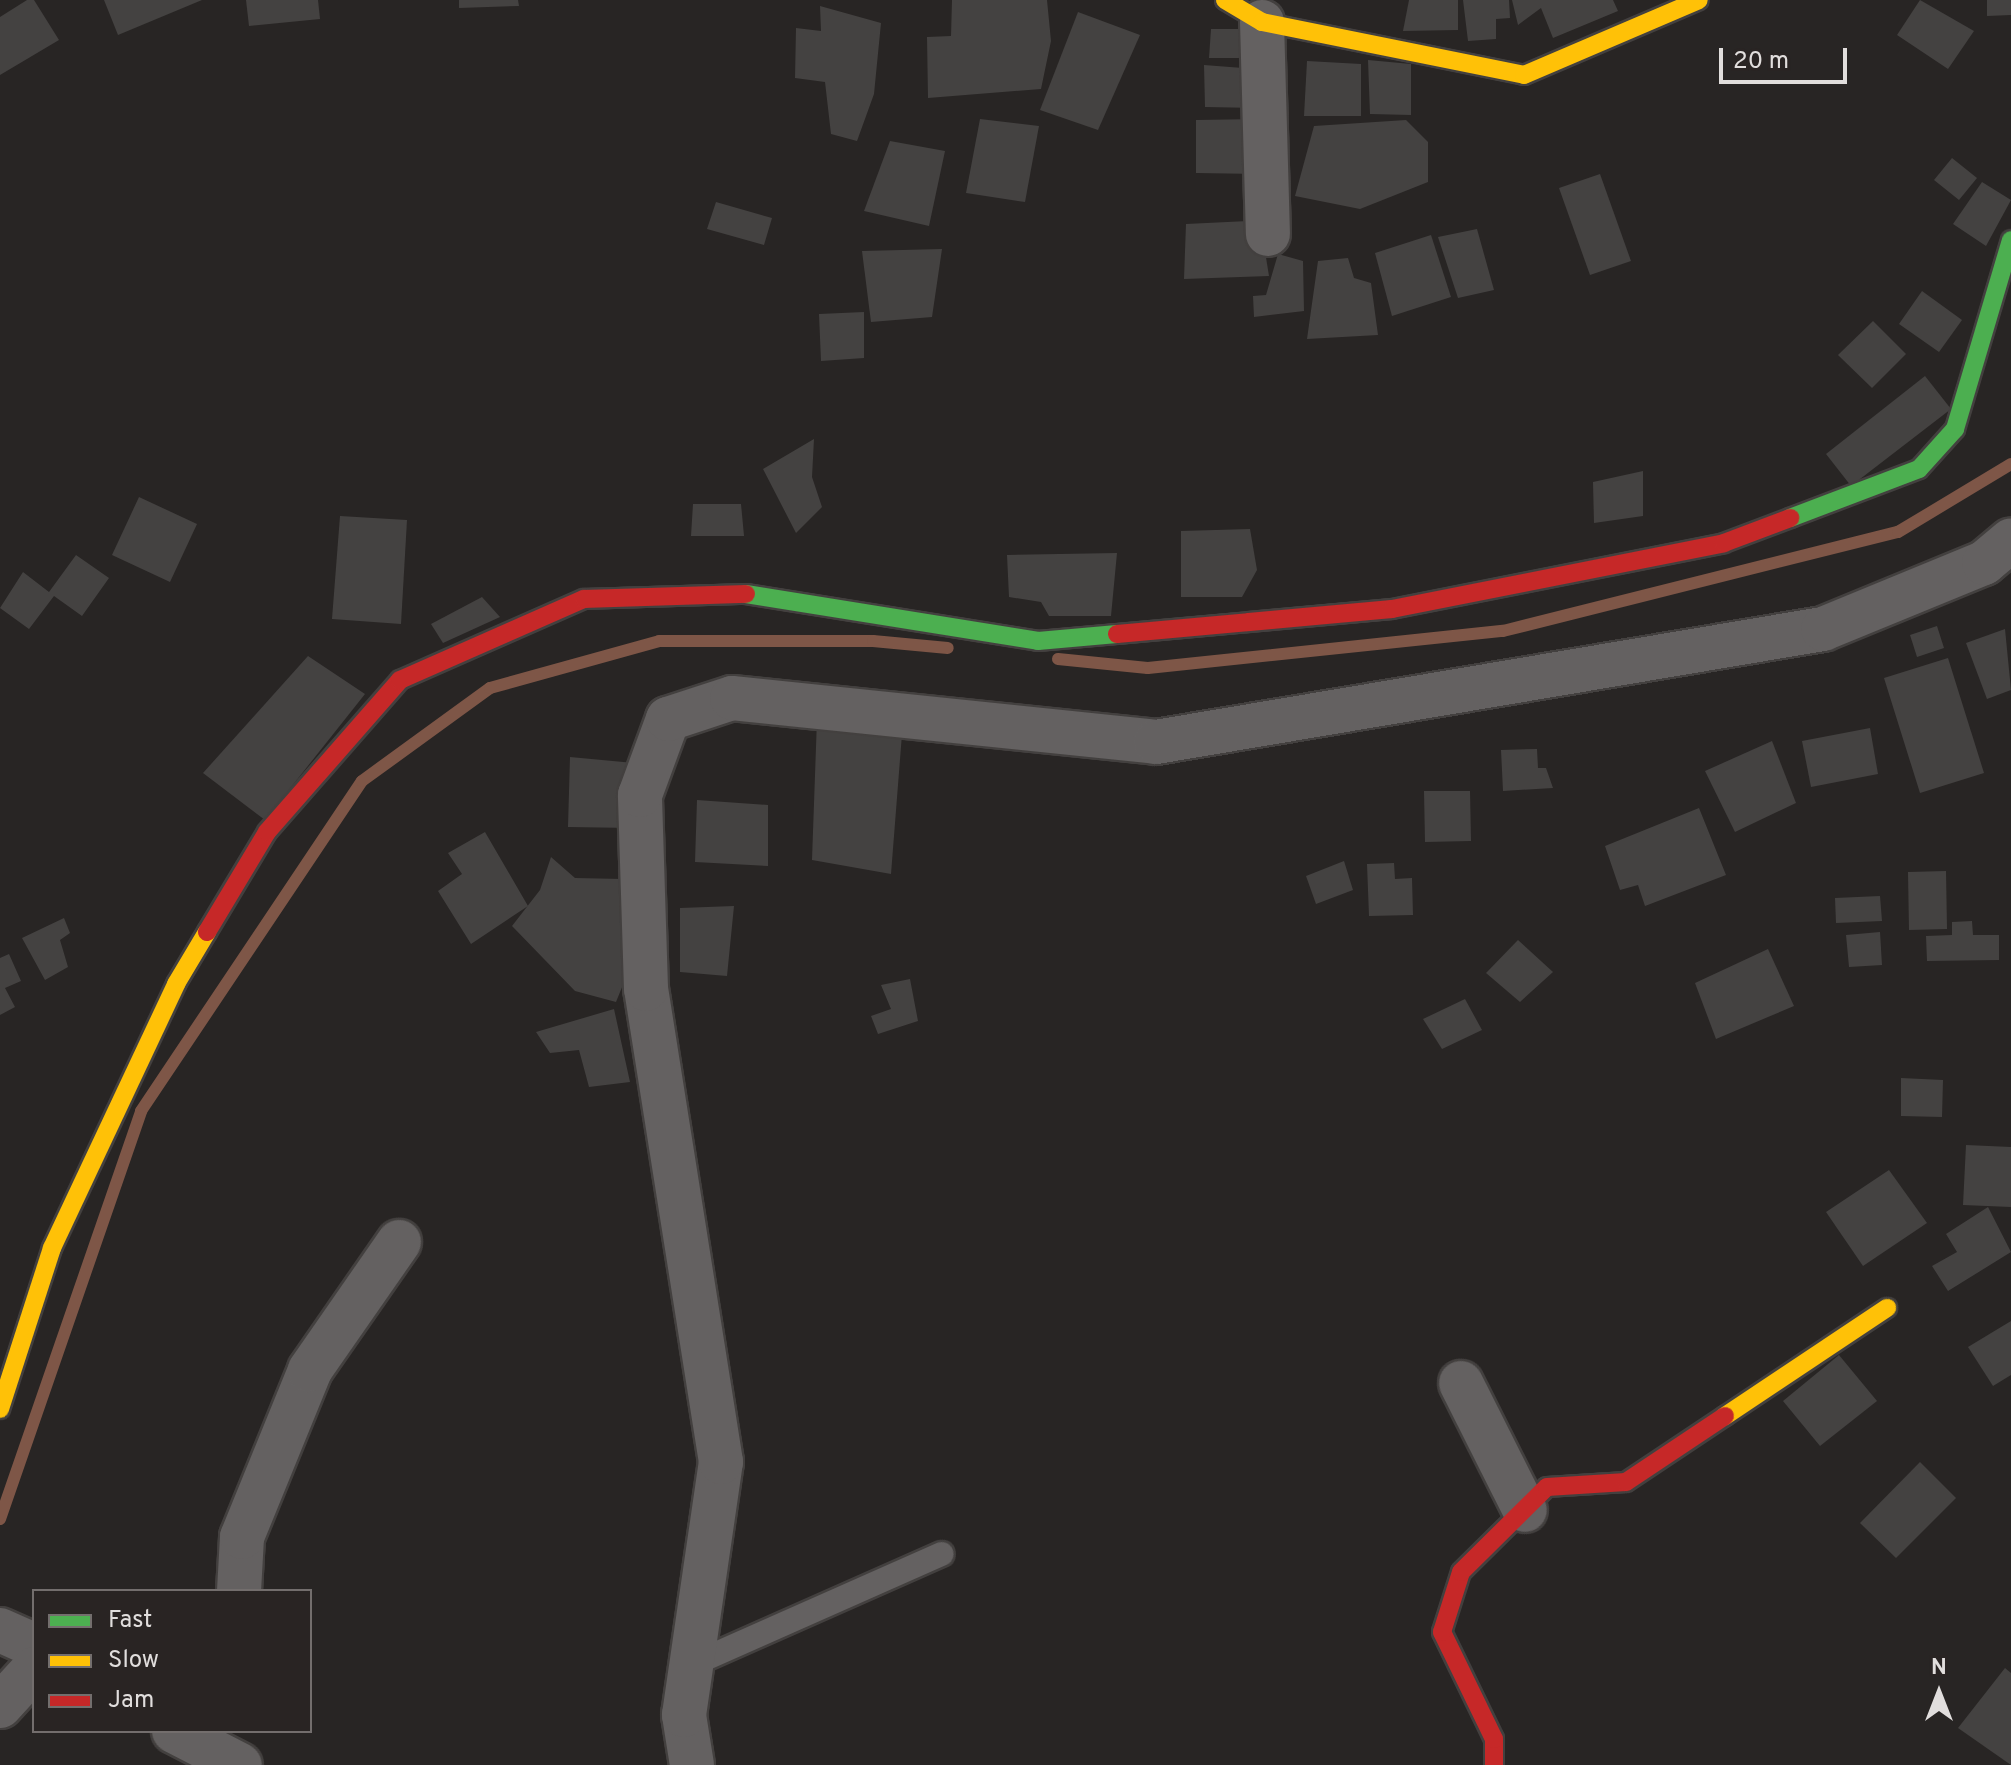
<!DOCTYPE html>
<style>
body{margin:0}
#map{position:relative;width:2011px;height:1765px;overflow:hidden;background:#282524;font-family:Overpass,sans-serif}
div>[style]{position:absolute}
.stream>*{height:12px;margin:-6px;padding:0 6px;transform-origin:6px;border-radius:6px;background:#7e5647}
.building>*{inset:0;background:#444241}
.roads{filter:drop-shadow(2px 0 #43403f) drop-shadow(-2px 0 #43403f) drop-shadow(0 2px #43403f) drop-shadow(0 -2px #43403f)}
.lane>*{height:24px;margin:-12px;padding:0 12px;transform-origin:12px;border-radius:12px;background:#646161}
.street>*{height:44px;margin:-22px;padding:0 22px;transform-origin:22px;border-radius:22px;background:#646161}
.fast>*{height:18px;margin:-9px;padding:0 9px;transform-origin:9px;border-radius:9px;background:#4caf50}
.slow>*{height:18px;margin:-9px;padding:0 9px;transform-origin:9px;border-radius:9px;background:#ffc107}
.jam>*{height:18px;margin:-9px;padding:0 9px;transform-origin:9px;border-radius:9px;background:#c62828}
span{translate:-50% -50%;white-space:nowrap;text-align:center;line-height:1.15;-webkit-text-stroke:6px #292423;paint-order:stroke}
.legend{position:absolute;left:32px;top:1589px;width:280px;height:144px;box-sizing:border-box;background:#292423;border:2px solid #736e6d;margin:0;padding:10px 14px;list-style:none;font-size:24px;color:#e1dedd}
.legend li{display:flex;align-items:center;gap:16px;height:40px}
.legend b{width:40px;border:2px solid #736e6d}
.north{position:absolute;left:1899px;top:1653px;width:80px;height:80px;-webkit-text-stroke:6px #292423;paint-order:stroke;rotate:0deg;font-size:22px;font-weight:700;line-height:32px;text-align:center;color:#e1dedd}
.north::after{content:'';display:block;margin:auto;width:28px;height:36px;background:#e1dedd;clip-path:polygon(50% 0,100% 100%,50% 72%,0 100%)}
.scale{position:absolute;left:1719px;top:48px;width:128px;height:36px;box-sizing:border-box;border:4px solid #e1dedd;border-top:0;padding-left:10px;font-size:24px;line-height:28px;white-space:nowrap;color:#e1dedd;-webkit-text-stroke:6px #292423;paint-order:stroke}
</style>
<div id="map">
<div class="stream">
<div style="left:1058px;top:659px;width:90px;rotate:5.7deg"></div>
<div style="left:1148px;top:668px;width:357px;rotate:-6deg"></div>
<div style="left:1503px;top:631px;width:407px;rotate:-14.1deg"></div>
<div style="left:1898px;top:532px;width:132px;rotate:-31deg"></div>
<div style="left:0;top:1519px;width:432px;rotate:-70.9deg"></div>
<div style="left:141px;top:1111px;width:397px;rotate:-56.2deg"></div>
<div style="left:362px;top:781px;width:158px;rotate:-36deg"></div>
<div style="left:490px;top:688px;width:175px;rotate:-15.5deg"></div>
<div style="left:659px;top:641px;width:214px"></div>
<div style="left:873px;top:641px;width:75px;rotate:5.3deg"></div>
</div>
<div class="building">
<div style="clip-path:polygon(27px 0,34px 0,59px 40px,0 75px,0 17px)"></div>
<div style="clip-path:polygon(104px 0,202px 0,118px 35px)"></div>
<div style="clip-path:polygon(246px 0,318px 0,320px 19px,249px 26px)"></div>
<div style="clip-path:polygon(459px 0,518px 0,519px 6px,459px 8px)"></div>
<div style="clip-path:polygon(952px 0,1047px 0,1051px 41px,1041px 89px,928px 98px,927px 37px,951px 36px)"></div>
<div style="clip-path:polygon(1409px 0,1458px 0,1458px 30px,1403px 31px)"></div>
<div style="clip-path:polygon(1463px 0,1509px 0,1510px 18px,1496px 19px,1496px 39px,1468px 41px)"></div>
<div style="clip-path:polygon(1512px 0,1613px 0,1618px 11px,1553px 38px,1541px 8px,1518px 25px)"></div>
<div style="clip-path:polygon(1920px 0,1974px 31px,1948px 69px,1897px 35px)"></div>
<div style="clip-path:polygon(1987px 0,2011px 0,2011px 15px,1987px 16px)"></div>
<div style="clip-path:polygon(820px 6px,881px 23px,874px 94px,857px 141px,831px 134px,825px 82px,795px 78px,796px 28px,821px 31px)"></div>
<div style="clip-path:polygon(1078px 12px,1140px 35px,1098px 130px,1040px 110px)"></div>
<div style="clip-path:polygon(1211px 29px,1255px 29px,1255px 58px,1209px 58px)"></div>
<div style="clip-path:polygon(1368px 60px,1411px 64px,1411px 115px,1370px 114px)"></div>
<div style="clip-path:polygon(1307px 61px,1361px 64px,1361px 116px,1304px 116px)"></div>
<div style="clip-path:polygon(1204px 65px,1256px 69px,1258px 108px,1205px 107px)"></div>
<div style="clip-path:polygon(980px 119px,1039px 126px,1025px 202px,966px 193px)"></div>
<div style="clip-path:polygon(1260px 119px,1259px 174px,1196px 173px,1196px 120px)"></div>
<div style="clip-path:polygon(1406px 120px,1428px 142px,1428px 182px,1360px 209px,1295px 196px,1314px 126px)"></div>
<div style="clip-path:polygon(890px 141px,945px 151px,929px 226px,864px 211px)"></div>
<div style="clip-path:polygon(1952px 158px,1977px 178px,1959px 200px,1934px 180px)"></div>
<div style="clip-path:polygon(1600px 174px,1631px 261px,1590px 275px,1559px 188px)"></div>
<div style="clip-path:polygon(1982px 182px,2011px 200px,1986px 246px,1953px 224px)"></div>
<div style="clip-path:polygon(716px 202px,772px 218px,764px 245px,707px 229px)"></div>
<div style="clip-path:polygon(1248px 221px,1264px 245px,1269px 276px,1184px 279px,1186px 224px)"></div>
<div style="clip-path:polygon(1477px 229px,1494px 290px,1458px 298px,1438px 237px)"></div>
<div style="clip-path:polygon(1431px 235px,1451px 297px,1392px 316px,1375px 253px)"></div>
<div style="clip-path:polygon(942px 249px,932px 317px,871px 322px,862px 251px)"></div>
<div style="clip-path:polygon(1278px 254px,1303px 261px,1304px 311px,1254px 317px,1253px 296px,1266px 295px)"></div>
<div style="clip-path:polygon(1348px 258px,1354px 278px,1371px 283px,1378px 335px,1307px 339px,1318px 261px)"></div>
<div style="clip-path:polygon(1922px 291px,1962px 320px,1939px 352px,1899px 324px)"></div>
<div style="clip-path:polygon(864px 312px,864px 358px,821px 361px,819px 314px)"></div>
<div style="clip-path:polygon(1873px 321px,1906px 354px,1872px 388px,1838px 355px)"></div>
<div style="clip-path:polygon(1925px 376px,1951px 409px,1851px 486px,1826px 454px)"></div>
<div style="clip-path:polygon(814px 439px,812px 477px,822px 507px,796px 533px,763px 469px)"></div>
<div style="clip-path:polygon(1643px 471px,1643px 516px,1594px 523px,1593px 482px)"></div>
<div style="clip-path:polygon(139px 497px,197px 524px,170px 582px,112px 555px)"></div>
<div style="clip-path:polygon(693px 504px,741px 504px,744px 536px,691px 536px)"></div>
<div style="clip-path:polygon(340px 516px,407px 520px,401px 624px,332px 619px)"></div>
<div style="clip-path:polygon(1250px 529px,1257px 570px,1242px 597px,1181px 597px,1181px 531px)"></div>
<div style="clip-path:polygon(1117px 553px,1111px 616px,1049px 616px,1041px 602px,1009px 597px,1007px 555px)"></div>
<div style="clip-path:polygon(76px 555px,109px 578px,82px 616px,54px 596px,29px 629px,0 608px,23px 572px,49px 592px)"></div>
<div style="clip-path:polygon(482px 597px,500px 617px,443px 643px,431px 624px)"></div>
<div style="clip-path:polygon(1937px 626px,1944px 648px,1917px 657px,1910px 635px)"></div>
<div style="clip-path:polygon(2005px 629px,2011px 690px,1987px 699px,1966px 643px)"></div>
<div style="clip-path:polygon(308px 656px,365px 694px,265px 820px,203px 773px)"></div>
<div style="clip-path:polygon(1948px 658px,1984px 773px,1920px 793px,1884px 678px)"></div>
<div style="clip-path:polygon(817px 719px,902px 734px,891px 874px,812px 860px)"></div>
<div style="clip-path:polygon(1870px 728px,1878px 774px,1811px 787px,1802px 741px)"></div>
<div style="clip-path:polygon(1772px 741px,1796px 803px,1735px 832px,1705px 771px)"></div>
<div style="clip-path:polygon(1537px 749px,1538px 768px,1546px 768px,1553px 788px,1503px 791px,1501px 750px)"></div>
<div style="clip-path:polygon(570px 757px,634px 763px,632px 828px,568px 827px)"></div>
<div style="clip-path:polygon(1424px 791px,1470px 791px,1471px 841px,1425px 842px)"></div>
<div style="clip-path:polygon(697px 800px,768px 805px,768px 866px,695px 862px)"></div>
<div style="clip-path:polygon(1699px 808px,1726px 875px,1645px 906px,1638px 885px,1620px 890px,1605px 846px)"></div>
<div style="clip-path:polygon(485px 832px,528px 906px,471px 944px,438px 891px,462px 874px,448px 853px)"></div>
<div style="clip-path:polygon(551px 857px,575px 878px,623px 879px,635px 955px,616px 1002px,575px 991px,512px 926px,540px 890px)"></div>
<div style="clip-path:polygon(1344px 861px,1353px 890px,1316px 904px,1306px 876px)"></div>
<div style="clip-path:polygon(1394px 863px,1395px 879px,1412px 878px,1413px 915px,1369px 916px,1367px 864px)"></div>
<div style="clip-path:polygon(1946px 871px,1947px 929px,1909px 930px,1908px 872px)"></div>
<div style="clip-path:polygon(1880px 896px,1882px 921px,1836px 923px,1835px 898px)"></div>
<div style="clip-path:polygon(734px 906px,727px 976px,680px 972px,680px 908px)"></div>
<div style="clip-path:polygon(64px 918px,70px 933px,60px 940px,68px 967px,45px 980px,22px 938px)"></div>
<div style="clip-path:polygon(1972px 921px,1973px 935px,1999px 935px,1999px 960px,1927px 961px,1926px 936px,1952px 935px,1952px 922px)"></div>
<div style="clip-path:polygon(1880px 932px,1882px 965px,1849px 967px,1846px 935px)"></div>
<div style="clip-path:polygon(1518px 940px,1553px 972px,1520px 1002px,1486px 973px)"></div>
<div style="clip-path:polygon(1768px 949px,1794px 1006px,1716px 1039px,1695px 983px)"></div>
<div style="clip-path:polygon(9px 954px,21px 981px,5px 988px,15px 1007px,0 1015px,0 958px)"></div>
<div style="clip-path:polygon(910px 979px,918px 1021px,878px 1034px,871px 1016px,891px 1009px,881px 985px)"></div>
<div style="clip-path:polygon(1465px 999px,1482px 1030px,1442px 1049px,1423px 1019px)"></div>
<div style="clip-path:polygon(614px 1009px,630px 1082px,589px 1087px,579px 1050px,550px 1053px,536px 1032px)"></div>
<div style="clip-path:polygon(1901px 1078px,1943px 1080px,1942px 1117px,1901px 1116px)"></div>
<div style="clip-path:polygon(1966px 1145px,2011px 1147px,2011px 1207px,1963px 1205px)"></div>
<div style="clip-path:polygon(1889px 1170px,1927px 1223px,1863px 1266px,1826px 1212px)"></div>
<div style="clip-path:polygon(1988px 1207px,2011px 1252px,1948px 1291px,1932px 1266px,1957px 1252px,1946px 1234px)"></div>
<div style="clip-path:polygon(2011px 1321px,2011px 1375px,1993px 1386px,1968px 1347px)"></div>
<div style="clip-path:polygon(1839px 1355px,1877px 1401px,1820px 1446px,1783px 1401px)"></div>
<div style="clip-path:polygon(1920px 1462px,1956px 1498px,1896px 1558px,1860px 1523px)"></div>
<div style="clip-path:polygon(2005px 1668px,2011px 1673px,2011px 1765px,1958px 1728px)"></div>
</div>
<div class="roads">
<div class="lane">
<div style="left:691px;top:1665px;width:274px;rotate:-23.9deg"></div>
</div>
<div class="street">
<div style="left:1262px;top:22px;width:212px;rotate:88.4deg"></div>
<div style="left:1461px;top:1383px;width:142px;rotate:63.3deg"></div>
<div style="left:239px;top:1591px;width:54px;rotate:-86.8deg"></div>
<div style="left:242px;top:1537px;width:180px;rotate:-67.8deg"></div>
<div style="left:310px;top:1370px;width:156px;rotate:-55.2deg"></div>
<div style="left:0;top:1630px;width:37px;rotate:24deg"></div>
<div style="left:0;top:1706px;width:50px;rotate:-47.4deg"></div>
<div style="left:174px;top:1731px;width:74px;rotate:27.3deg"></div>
<div style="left:692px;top:1765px;width:51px;rotate:-99.1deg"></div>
<div style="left:684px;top:1715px;width:256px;rotate:-81.7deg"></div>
<div style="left:721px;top:1462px;width:479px;rotate:-99deg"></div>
<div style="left:646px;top:989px;width:194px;rotate:-91.8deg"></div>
<div style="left:640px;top:795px;width:81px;rotate:-69.8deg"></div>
<div style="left:668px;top:719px;width:67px;rotate:-18.2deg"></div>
<div style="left:732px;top:698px;width:426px;rotate:5.9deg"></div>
<div style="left:1156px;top:742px;width:677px;rotate:-9.62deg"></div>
<div style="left:1823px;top:629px;width:174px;rotate:-22.3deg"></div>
<div style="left:1984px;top:563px;width:35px;rotate:-40deg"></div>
</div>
<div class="fast">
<div style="left:1790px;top:518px;width:138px;rotate:-20.8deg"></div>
<div style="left:1919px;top:469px;width:54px;rotate:-48deg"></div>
<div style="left:1955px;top:429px;width:197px;rotate:-73.5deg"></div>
<div style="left:746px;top:594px;width:296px;rotate:9.1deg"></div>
<div style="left:1038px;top:641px;width:79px;rotate:-5.1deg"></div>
</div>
<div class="slow">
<div style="left:1225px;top:0;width:43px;rotate:30.7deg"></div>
<div style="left:1262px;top:22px;width:267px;rotate:11.4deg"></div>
<div style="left:1524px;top:75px;width:190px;rotate:-23.2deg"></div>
<div style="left:0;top:1409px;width:169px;rotate:-72.1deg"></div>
<div style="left:52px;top:1248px;width:292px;rotate:-64.8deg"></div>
<div style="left:176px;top:984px;width:61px;rotate:-59.2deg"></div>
<div style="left:1725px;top:1416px;width:195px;rotate:-33.7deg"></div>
</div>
<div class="jam">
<div style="left:1117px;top:634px;width:276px;rotate:-5.2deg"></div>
<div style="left:1392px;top:609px;width:338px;rotate:-11.2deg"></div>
<div style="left:1724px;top:543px;width:71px;rotate:-20.7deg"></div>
<div style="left:207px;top:932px;width:117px;rotate:-59deg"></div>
<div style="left:267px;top:832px;width:202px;rotate:-48.8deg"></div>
<div style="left:400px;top:680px;width:201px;rotate:-23.8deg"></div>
<div style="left:584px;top:599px;width:162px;rotate:-1.8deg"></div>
<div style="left:1494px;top:1765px;width:26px;rotate:-90deg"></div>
<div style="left:1494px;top:1739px;width:119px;rotate:-115.9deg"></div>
<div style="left:1442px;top:1632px;width:63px;rotate:-72.4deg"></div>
<div style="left:1461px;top:1572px;width:121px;rotate:-44.7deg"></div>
<div style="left:1547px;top:1487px;width:79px;rotate:-3.6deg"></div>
<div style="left:1626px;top:1482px;width:119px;rotate:-33.7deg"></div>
</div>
</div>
<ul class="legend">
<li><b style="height:10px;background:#4caf50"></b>Fast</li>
<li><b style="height:10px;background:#ffc107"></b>Slow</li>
<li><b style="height:10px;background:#c62828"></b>Jam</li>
</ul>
<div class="north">N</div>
<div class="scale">20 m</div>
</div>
